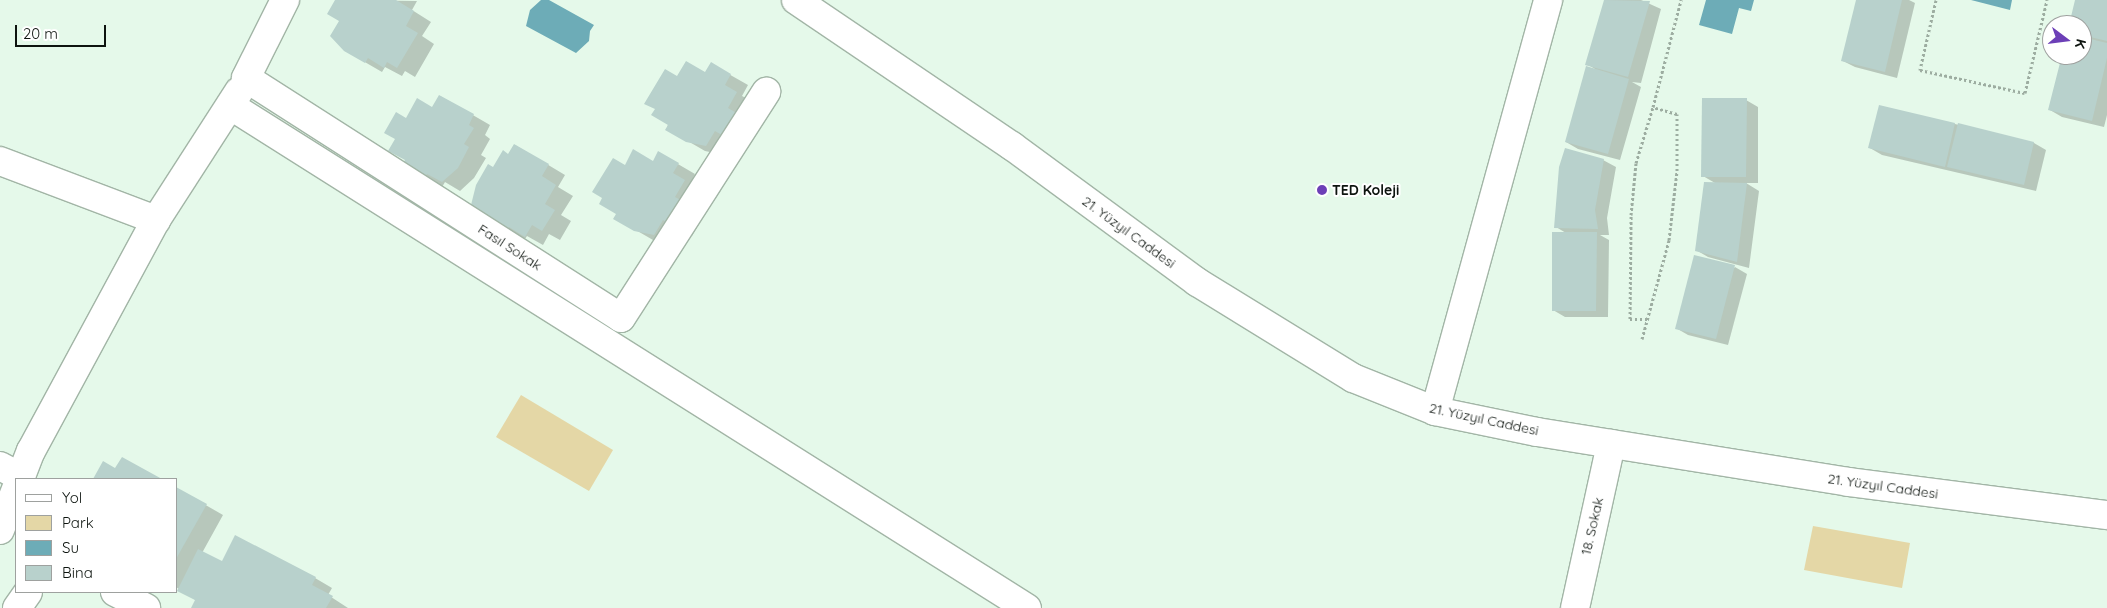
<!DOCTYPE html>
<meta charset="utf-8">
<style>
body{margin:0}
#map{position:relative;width:2107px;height:608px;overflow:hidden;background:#e5f9ea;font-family:Quicksand,sans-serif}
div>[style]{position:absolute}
.green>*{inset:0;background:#e4d7a6}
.water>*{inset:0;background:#6dacb7}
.shadow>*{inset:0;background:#0003}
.building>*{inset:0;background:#b8d1cc}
.path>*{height:3px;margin-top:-1.5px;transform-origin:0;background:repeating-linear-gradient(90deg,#9dada1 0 2.5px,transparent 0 5px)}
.roads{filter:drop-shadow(1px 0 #a2b5a6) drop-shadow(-1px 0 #a2b5a6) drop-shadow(0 1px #a2b5a6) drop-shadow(0 -1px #a2b5a6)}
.minor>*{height:28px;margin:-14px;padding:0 14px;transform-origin:14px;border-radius:14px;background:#fff}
.tertiary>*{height:28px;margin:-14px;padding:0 14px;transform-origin:14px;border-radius:14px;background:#fff}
.dots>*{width:14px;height:14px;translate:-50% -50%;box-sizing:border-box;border:2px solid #fff;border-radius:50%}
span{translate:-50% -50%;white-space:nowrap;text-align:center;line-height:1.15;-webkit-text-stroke:4px #fff;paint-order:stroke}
.poi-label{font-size:14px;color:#0d140f;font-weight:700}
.left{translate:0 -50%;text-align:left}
.street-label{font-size:14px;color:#0d140f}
.legend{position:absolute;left:15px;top:478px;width:162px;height:115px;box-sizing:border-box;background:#fff;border:1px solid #9ea19f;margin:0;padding:6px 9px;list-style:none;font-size:15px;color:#0d140f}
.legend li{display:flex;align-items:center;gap:10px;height:25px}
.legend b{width:25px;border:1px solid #9ea19f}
.north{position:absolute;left:2042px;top:15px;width:50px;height:50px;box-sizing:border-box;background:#fff;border:1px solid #9ea19f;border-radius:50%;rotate:105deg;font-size:14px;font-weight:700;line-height:20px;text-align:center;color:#0d140f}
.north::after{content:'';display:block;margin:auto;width:18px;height:22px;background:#6c3fb7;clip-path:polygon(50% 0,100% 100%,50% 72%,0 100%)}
.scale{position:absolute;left:15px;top:25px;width:91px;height:22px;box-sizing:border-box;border:2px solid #0d140f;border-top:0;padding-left:6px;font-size:15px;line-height:18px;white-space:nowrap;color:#0d140f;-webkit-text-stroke:4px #fff;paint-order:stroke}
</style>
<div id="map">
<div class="green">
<div style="clip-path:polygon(521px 395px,613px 450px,589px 491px,496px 437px)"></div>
<div style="clip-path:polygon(1813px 526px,1910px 543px,1902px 588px,1804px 570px)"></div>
</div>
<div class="water">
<div style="clip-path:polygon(541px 0,549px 0,594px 25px,590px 31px,589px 41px,576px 53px,526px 26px,530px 10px)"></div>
<div style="clip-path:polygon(1706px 0,1754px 0,1751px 11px,1739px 8px,1732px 34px,1699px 25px)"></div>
<div style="clip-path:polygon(1971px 0,2012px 0,2010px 10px)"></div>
</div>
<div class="shadow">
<div style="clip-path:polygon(336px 0,417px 1px,412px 10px,431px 22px,422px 36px,434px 44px,415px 77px,405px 71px,402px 76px,385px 67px,382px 72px,344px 50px)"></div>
<div style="clip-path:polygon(1605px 0,1641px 0,1661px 9px,1641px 83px,1632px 82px,1641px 87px,1620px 160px,1578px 149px,1566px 142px,1595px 69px,1587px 64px)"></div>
<div style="clip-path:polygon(1857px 0,1909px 0,1915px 3px,1897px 78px,1855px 67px,1843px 61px)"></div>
<div style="clip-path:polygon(2076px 0,2107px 0,2107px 115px,2104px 127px,2062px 117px,2050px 110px,2063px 55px,2082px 55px,2082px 25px,2070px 25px)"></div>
<div style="clip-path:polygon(711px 64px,748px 85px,742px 96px,754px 102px,724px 155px,705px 151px,667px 129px,678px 77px,706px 74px)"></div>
<div style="clip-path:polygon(440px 96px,490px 125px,485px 135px,490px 139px,481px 155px,486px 158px,474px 178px,460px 191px,445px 182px,438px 194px,406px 160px,407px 119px,432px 108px)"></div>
<div style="clip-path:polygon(1746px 100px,1758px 107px,1758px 183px,1746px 183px,1759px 191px,1749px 268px,1708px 257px,1696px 250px,1715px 183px,1703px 176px)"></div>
<div style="clip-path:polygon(1880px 106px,2034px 143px,2046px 150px,2036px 191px,1882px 155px,1870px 148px)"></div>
<div style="clip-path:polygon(515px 145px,565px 175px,558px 187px,573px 196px,561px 215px,571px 221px,560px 240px,549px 234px,543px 245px,527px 236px,519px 248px,488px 214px,493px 168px,509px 155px)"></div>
<div style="clip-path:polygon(659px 153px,695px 174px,690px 184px,701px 191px,692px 207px,704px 215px,692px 236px,680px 229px,671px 244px,653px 240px,615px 218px,618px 213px,626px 166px,653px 162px)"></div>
<div style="clip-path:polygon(1603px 160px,1616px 167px,1607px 218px,1609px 235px,1600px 235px,1609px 240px,1608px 317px,1565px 317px,1553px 310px,1566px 233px,1556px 227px)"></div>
<div style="clip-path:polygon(1735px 267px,1747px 274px,1728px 345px,1688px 335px,1676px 328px)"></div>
<div style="clip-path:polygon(122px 459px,160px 479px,95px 479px,104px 463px,116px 470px)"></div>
<div style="clip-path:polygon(176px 488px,223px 515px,202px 553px,222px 563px,315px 578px,332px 588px,328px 595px,348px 608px,193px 608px,197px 601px,176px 587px)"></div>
</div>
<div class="building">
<div style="clip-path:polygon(335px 0,396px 0,414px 11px,406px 26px,418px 33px,397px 68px,387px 62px,384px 68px,368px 58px,365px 63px,344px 51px,330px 36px,339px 21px,327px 14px)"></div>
<div style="clip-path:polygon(1604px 0,1650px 1px,1628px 77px,1585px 65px)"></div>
<div style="clip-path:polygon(1856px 0,1902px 0,1885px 72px,1841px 61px)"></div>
<div style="clip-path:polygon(2075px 0,2107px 0,2107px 41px,2082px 35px,2082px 25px,2069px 25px)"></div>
<div style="clip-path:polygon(2082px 37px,2107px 43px,2107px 58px,2092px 121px,2048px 110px,2062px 55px,2082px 55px)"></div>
<div style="clip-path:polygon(686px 61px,705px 72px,711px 62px,731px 74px,725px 85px,737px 92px,728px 108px,740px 115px,727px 138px,715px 131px,706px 146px,686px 142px,665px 130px,668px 125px,651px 115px,655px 109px,644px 104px,665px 69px,677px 76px)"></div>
<div style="clip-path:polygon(1586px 66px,1629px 79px,1608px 154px,1565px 142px)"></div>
<div style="clip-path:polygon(439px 95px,474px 114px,469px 125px,474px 128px,464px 144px,469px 147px,458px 168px,442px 182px,427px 174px,420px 185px,397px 172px,405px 160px,388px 151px,395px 139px,384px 133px,396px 112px,406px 118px,417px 98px,432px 107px)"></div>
<div style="clip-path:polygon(1702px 98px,1747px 98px,1746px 177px,1701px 177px)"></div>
<div style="clip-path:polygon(1879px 105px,1955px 123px,1945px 167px,1868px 148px)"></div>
<div style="clip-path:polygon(1958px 123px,2034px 142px,2024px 185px,1947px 167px)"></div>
<div style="clip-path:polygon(514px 144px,549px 164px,542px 176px,556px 185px,545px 204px,555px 210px,542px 231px,532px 225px,525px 237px,509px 227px,502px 239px,479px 225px,486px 214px,471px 205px,476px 185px,488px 164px,493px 167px,503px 150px,508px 154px)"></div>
<div style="clip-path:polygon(1565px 148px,1604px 159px,1595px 210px,1598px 229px,1554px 228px,1559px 167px)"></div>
<div style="clip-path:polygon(633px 149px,653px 161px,658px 151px,679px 163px,673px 173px,685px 180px,675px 197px,688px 204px,674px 227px,663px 220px,654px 235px,634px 231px,613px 219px,616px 214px,599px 204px,602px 198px,592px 192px,613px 158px,625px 165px)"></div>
<div style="clip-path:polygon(1704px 182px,1747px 183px,1737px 262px,1695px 251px)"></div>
<div style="clip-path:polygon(1552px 232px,1597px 232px,1596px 311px,1552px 311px)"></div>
<div style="clip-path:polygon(1694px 255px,1735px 265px,1716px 339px,1675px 329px)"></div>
<div style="clip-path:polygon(122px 457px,162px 479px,93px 479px,103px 461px,115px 468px)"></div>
<div style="clip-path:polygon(176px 487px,207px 504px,176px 559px)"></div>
<div style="clip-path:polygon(235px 535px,316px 577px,312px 585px,333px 596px,326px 608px,191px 608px,195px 600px,177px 591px,198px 549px,222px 561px)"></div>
</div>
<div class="path">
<div style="left:1936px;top:0;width:72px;rotate:102.9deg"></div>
<div style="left:1920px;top:70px;width:107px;rotate:12.4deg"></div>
<div style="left:2025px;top:93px;width:96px;rotate:-76.7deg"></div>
<div style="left:1647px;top:319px;width:17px;rotate:180deg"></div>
<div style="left:1630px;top:319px;width:104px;rotate:-89.4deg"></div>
<div style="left:1631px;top:215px;width:52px;rotate:-84.5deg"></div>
<div style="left:1636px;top:163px;width:59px;rotate:-73.1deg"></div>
<div style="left:1642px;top:339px;width:103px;rotate:-74.7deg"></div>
<div style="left:1669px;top:240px;width:69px;rotate:-83.4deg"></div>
<div style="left:1677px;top:171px;width:57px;rotate:-90deg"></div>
<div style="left:1677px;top:114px;width:25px;rotate:-164deg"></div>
<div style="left:1653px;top:107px;width:111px;rotate:-75.3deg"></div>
</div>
<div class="roads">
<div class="minor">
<div style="left:285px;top:0;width:87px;rotate:116.6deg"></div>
<div style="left:246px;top:78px;width:445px;rotate:32.6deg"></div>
<div style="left:621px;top:318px;width:269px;rotate:-57.3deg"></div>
<div style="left:231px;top:106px;width:941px;rotate:32.24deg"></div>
<div style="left:0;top:161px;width:167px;rotate:20.7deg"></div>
<div style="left:1435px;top:411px;width:426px;rotate:-74.6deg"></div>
<div style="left:0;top:466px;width:24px;rotate:28deg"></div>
<div style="left:20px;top:479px;width:30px;rotate:-69deg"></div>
<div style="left:31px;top:451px;width:263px;rotate:-61.6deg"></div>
<div style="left:156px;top:220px;width:153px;rotate:-57.2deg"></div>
<div style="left:0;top:530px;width:44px;rotate:-68.7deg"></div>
<div style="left:115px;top:592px;width:35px;rotate:27deg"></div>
<div style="left:17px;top:608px;width:19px;rotate:-55deg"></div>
<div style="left:1575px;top:608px;width:168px;rotate:-77.6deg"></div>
</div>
<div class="tertiary">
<div style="left:796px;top:0;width:261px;rotate:34.1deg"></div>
<div style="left:1012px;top:146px;width:230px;rotate:36.3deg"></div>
<div style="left:1197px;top:282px;width:183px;rotate:31.6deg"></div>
<div style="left:1353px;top:378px;width:88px;rotate:21.9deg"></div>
<div style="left:1435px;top:411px;width:104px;rotate:11.6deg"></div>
<div style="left:1537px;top:432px;width:315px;rotate:9.1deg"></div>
<div style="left:1848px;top:482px;width:261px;rotate:7.3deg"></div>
</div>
</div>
<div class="dots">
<div style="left:1322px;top:190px;background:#6c3fb7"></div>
</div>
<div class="poi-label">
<span class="left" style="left:1332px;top:190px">TED Koleji</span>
</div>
<div class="street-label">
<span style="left:1129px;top:232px;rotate:36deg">21. Yüzyıl Caddesi</span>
<span style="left:510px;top:247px;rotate:33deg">Fasıl Sokak</span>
<span style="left:1484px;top:419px;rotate:12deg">21. Yüzyıl Caddesi</span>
<span style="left:1883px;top:486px;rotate:8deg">21. Yüzyıl Caddesi</span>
<span style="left:1592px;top:526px;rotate:-77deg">18. Sokak</span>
</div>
<ul class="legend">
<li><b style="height:6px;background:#fff"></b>Yol</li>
<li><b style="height:14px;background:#e4d7a6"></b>Park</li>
<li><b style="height:14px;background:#6dacb7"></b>Su</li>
<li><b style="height:14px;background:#b8d1cc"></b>Bina</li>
</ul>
<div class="north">K</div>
<div class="scale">20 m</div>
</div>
